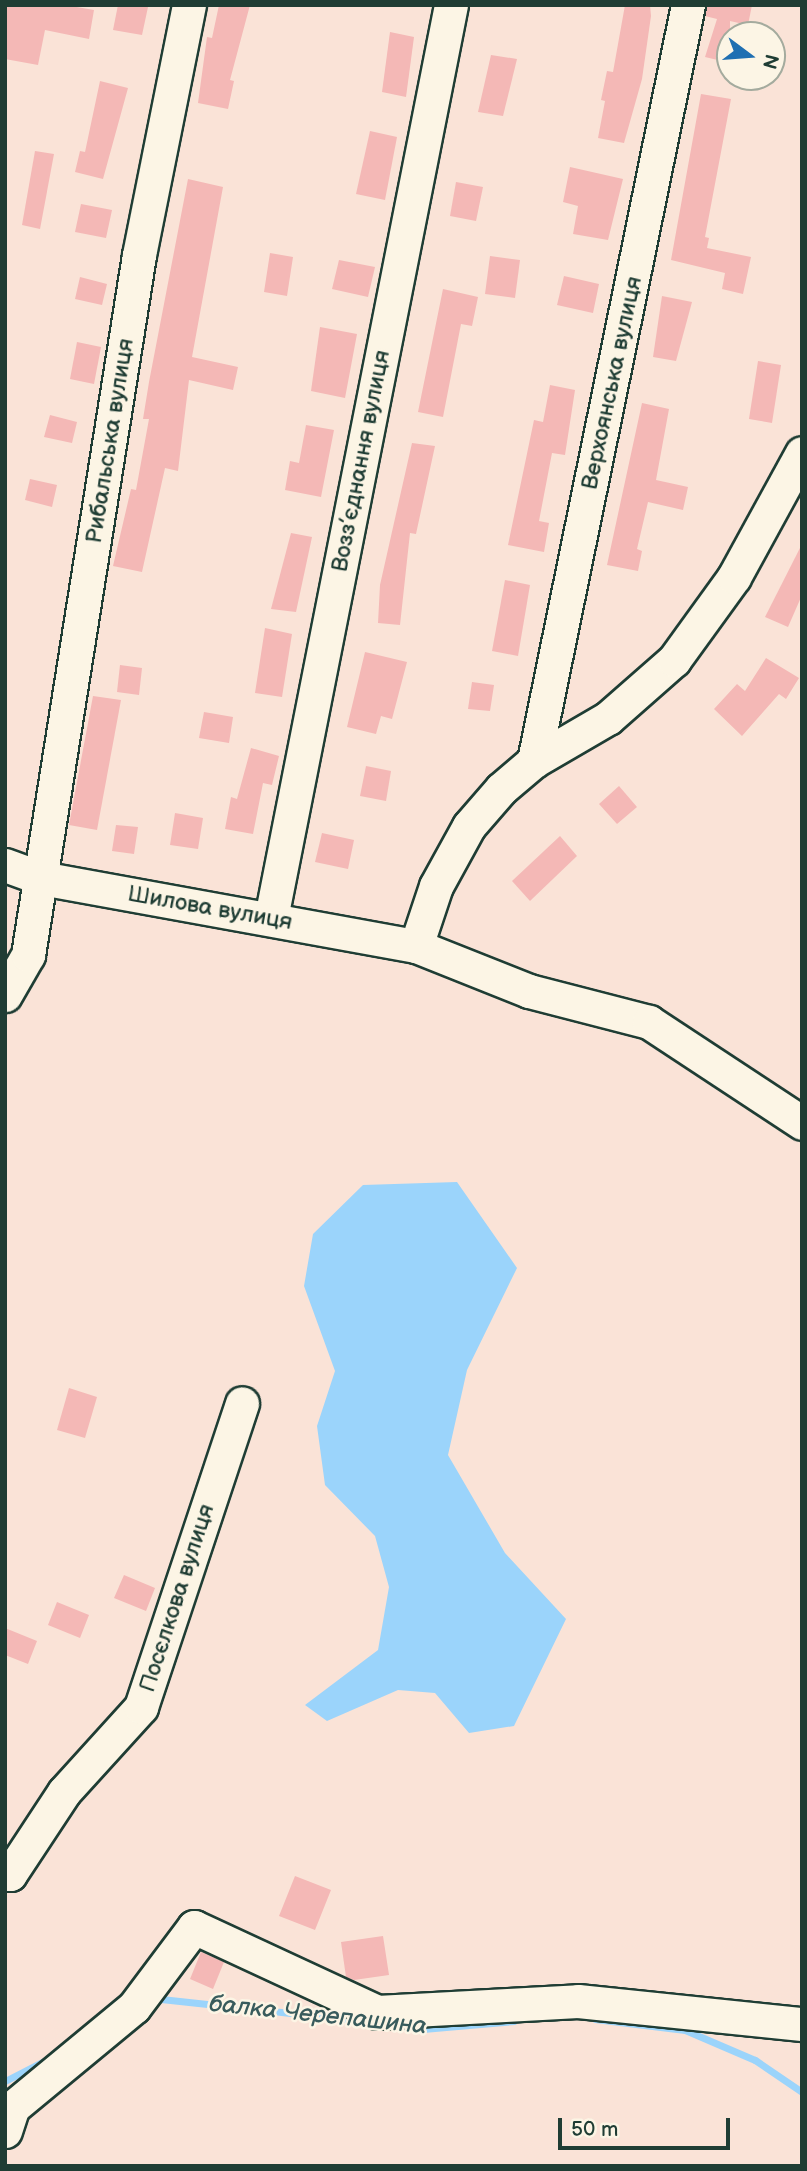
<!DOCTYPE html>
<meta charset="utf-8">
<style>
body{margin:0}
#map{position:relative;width:807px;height:2171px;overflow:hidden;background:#fae3d7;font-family:"Balsamiq Sans",sans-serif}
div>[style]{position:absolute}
.water>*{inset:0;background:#9bd4fb}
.stream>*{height:7px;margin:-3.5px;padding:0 3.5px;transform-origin:3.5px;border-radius:3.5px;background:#9bd4fb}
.building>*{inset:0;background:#f4b8b6}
.roads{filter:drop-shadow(2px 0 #1f3d34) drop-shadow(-2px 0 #1f3d34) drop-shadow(0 2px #1f3d34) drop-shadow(0 -2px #1f3d34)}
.minor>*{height:33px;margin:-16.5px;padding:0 16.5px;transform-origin:16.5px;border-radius:16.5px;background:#fcf5e5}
span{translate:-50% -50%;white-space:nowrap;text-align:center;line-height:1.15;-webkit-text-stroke:5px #fcf5e5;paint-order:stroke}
.street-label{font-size:23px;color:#1f3d34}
.water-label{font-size:24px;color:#385b5c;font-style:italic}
.frame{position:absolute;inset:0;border:7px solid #1f3d34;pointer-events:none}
.north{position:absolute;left:716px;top:21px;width:70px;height:70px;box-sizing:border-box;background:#fcf5e5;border:2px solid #a4ab9e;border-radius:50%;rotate:106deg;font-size:19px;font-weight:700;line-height:28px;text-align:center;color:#1f3d34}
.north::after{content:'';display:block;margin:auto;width:24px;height:32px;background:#1f6fb2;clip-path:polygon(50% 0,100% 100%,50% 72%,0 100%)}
.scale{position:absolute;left:558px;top:2118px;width:172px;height:32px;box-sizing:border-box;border:4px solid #1f3d34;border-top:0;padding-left:9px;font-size:21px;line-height:24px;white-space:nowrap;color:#1f3d34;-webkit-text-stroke:5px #fcf5e5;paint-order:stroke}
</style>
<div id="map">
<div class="water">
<div style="clip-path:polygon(457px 1182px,517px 1268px,467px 1370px,448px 1455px,505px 1553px,566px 1619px,514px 1726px,469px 1733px,435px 1693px,398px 1690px,327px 1721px,305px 1705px,378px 1650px,389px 1587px,375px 1536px,325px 1485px,317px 1426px,335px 1371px,304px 1286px,313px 1234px,363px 1185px)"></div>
</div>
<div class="stream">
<div style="left:154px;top:2003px;width:8px;rotate:-30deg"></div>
<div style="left:161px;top:1999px;width:204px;rotate:6.2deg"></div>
<div style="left:595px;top:2019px;width:91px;rotate:7deg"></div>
<div style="left:685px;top:2030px;width:76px;rotate:23.2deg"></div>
<div style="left:755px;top:2060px;width:57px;rotate:34.2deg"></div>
<div style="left:400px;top:2026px;width:23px;rotate:7deg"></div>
<div style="left:423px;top:2029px;width:91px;rotate:-5deg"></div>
<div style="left:5px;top:2081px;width:48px;rotate:-27.1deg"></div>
</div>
<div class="building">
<div style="clip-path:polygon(5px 5px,65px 5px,94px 10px,89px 39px,45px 30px,38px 65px,5px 59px)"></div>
<div style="clip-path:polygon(118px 5px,148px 7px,142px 35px,113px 30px)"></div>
<div style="clip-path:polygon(219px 5px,250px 5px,230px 80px,234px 81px,228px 109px,198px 103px,207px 37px,212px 38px)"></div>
<div style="clip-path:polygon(625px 5px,650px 5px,651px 16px,642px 79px,624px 143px,598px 138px,605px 101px,601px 100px,607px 71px,613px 72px)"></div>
<div style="clip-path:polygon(707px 5px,752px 5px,748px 25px,730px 21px,730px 63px,705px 57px,717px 19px,705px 16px)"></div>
<div style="clip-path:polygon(390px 32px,414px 37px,406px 97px,382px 92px)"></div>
<div style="clip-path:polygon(491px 55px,517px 59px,503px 116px,478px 112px)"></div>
<div style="clip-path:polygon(100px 81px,128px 88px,103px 179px,75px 172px,80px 151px,85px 152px)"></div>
<div style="clip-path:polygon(701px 94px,731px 99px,705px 237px,709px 238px,707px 248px,751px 257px,743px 294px,722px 289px,725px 273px,671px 260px)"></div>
<div style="clip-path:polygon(370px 131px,397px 137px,385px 200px,356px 194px)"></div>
<div style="clip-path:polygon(35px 151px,54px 154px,40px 229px,22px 225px)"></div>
<div style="clip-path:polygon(570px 167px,623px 179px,608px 240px,573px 234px,578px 206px,563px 202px)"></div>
<div style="clip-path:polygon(188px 179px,223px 187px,192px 357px,238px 367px,233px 390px,189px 380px,178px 471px,165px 468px,142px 572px,113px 566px,131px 489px,136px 490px,149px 419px,143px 419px,149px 382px)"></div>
<div style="clip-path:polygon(456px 182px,483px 187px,476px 221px,450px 216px)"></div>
<div style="clip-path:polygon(81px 204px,112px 210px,106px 238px,75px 232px)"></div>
<div style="clip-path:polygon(270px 253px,293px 257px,287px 296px,264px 292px)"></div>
<div style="clip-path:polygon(490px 256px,520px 260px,515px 298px,485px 294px)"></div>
<div style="clip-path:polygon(339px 260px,375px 267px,368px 297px,332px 289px)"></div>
<div style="clip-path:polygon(564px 276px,599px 284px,593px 313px,557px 305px)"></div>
<div style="clip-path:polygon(80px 277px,107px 284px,102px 305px,75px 299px)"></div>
<div style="clip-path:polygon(443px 289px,478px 297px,472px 326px,461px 324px,443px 417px,418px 412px)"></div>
<div style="clip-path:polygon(662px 296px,692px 302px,676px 361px,653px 357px)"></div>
<div style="clip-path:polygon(320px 327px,357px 334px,345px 398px,311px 391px)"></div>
<div style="clip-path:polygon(77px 342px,101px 347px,94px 384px,70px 379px)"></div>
<div style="clip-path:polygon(758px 361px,781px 365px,772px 423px,749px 419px)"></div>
<div style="clip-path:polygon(550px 385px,575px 390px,565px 455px,552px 453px,539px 521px,549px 523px,544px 552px,508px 545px,534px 420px,543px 422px)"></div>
<div style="clip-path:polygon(642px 403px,669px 409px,656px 480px,688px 487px,683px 510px,648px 502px,637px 549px,642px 551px,638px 571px,607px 565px)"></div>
<div style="clip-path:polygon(50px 415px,77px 422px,72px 443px,44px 437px)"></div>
<div style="clip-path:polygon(306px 425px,334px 430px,321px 497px,285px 490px,290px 461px,299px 463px)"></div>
<div style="clip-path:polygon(412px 443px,435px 446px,416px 534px,410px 533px,400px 625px,378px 623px,380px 585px)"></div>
<div style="clip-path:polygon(30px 479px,57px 485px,52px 507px,25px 500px)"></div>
<div style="clip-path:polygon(291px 533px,312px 537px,296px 612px,271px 609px)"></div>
<div style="clip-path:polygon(802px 544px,802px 595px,788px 627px,765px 617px)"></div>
<div style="clip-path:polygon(505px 580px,530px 585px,518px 656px,492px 651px)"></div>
<div style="clip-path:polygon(265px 628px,292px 634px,282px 697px,255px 693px)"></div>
<div style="clip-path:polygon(365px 652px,407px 662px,392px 719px,381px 716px,376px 734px,347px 727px)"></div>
<div style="clip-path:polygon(766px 658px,799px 678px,786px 699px,779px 694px,742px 736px,714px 709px,737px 684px,745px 691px)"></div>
<div style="clip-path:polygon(120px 665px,142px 668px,139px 695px,117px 692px)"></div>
<div style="clip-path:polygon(472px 682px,494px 685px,490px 711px,468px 709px)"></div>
<div style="clip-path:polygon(93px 696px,121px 700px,97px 830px,69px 825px)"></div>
<div style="clip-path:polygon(204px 712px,233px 717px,229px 743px,199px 738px)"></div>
<div style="clip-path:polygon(251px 748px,279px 756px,272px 785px,263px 783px,253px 834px,225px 829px,231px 797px,237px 799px)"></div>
<div style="clip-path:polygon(366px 766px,391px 771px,386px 801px,360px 796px)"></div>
<div style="clip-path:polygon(619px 786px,637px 807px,617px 824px,599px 804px)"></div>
<div style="clip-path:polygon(175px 813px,203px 818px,198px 849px,170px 845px)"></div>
<div style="clip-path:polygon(116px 825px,138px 827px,134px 854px,112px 851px)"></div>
<div style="clip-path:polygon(322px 833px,354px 840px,348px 869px,315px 862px)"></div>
<div style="clip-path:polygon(560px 836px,577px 856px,530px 901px,512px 881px)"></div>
<div style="clip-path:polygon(69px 1388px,97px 1397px,85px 1438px,57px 1430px)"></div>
<div style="clip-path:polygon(124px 1575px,155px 1588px,146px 1611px,114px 1598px)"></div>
<div style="clip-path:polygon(57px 1602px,89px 1615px,80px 1638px,48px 1625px)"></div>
<div style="clip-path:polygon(5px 1628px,37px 1641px,28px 1664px,5px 1655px)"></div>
<div style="clip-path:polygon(295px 1876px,331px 1890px,315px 1930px,279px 1916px)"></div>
<div style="clip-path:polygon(383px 1936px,389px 1975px,354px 1980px,346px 1977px,341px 1942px)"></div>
<div style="clip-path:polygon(201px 1952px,224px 1962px,213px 1989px,190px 1979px)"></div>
</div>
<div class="roads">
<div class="minor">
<div style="left:534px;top:761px;width:772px;rotate:-78.49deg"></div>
<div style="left:5px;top:865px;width:38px;rotate:20deg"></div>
<div style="left:41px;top:878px;width:381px;rotate:10.3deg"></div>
<div style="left:416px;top:946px;width:122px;rotate:21.7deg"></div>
<div style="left:529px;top:991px;width:124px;rotate:14.5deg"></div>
<div style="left:649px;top:1022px;width:183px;rotate:33.4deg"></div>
<div style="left:271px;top:918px;width:931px;rotate:-78.85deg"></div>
<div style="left:416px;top:946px;width:63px;rotate:-71.6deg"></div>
<div style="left:436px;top:886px;width:68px;rotate:-61.2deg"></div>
<div style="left:469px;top:826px;width:49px;rotate:-49.1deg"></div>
<div style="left:501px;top:789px;width:43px;rotate:-40.3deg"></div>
<div style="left:534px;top:761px;width:86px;rotate:-30.2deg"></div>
<div style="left:608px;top:718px;width:88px;rotate:-41.3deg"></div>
<div style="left:674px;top:660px;width:102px;rotate:-54.1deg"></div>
<div style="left:734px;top:577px;width:141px;rotate:-61.3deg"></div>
<div style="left:5px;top:995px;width:46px;rotate:-60.1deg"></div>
<div style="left:28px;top:955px;width:709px;rotate:-80.99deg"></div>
<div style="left:139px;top:255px;width:255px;rotate:-78.7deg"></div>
<div style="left:5px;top:1874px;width:5px"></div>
<div style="left:10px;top:1874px;width:98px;rotate:-56.6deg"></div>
<div style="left:64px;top:1792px;width:115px;rotate:-47.8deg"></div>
<div style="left:141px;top:1707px;width:320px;rotate:-71.6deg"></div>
<div style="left:5px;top:2131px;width:25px;rotate:-72deg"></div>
<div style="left:13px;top:2107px;width:157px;rotate:-39.6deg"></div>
<div style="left:134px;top:2007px;width:100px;rotate:-53.1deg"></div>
<div style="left:194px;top:1927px;width:202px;rotate:24.9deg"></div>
<div style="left:377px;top:2012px;width:201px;rotate:-3.1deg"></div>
<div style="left:578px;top:2001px;width:225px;rotate:5.9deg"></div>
</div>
</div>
<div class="street-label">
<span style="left:612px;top:383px;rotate:-78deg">Верхоянська вулиця</span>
<span style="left:110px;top:441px;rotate:-81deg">Рибальська вулиця</span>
<span style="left:361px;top:461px;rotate:-79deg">Возз’єднання вулиця</span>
<span style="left:210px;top:908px;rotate:10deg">Шилова вулиця</span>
<span style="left:177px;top:1598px;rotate:-72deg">Посєлкова вулиця</span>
</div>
<div class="water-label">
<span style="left:318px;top:2015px;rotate:6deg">балка Черепашина</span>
</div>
<div class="frame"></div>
<div class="north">N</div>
<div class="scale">50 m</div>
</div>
